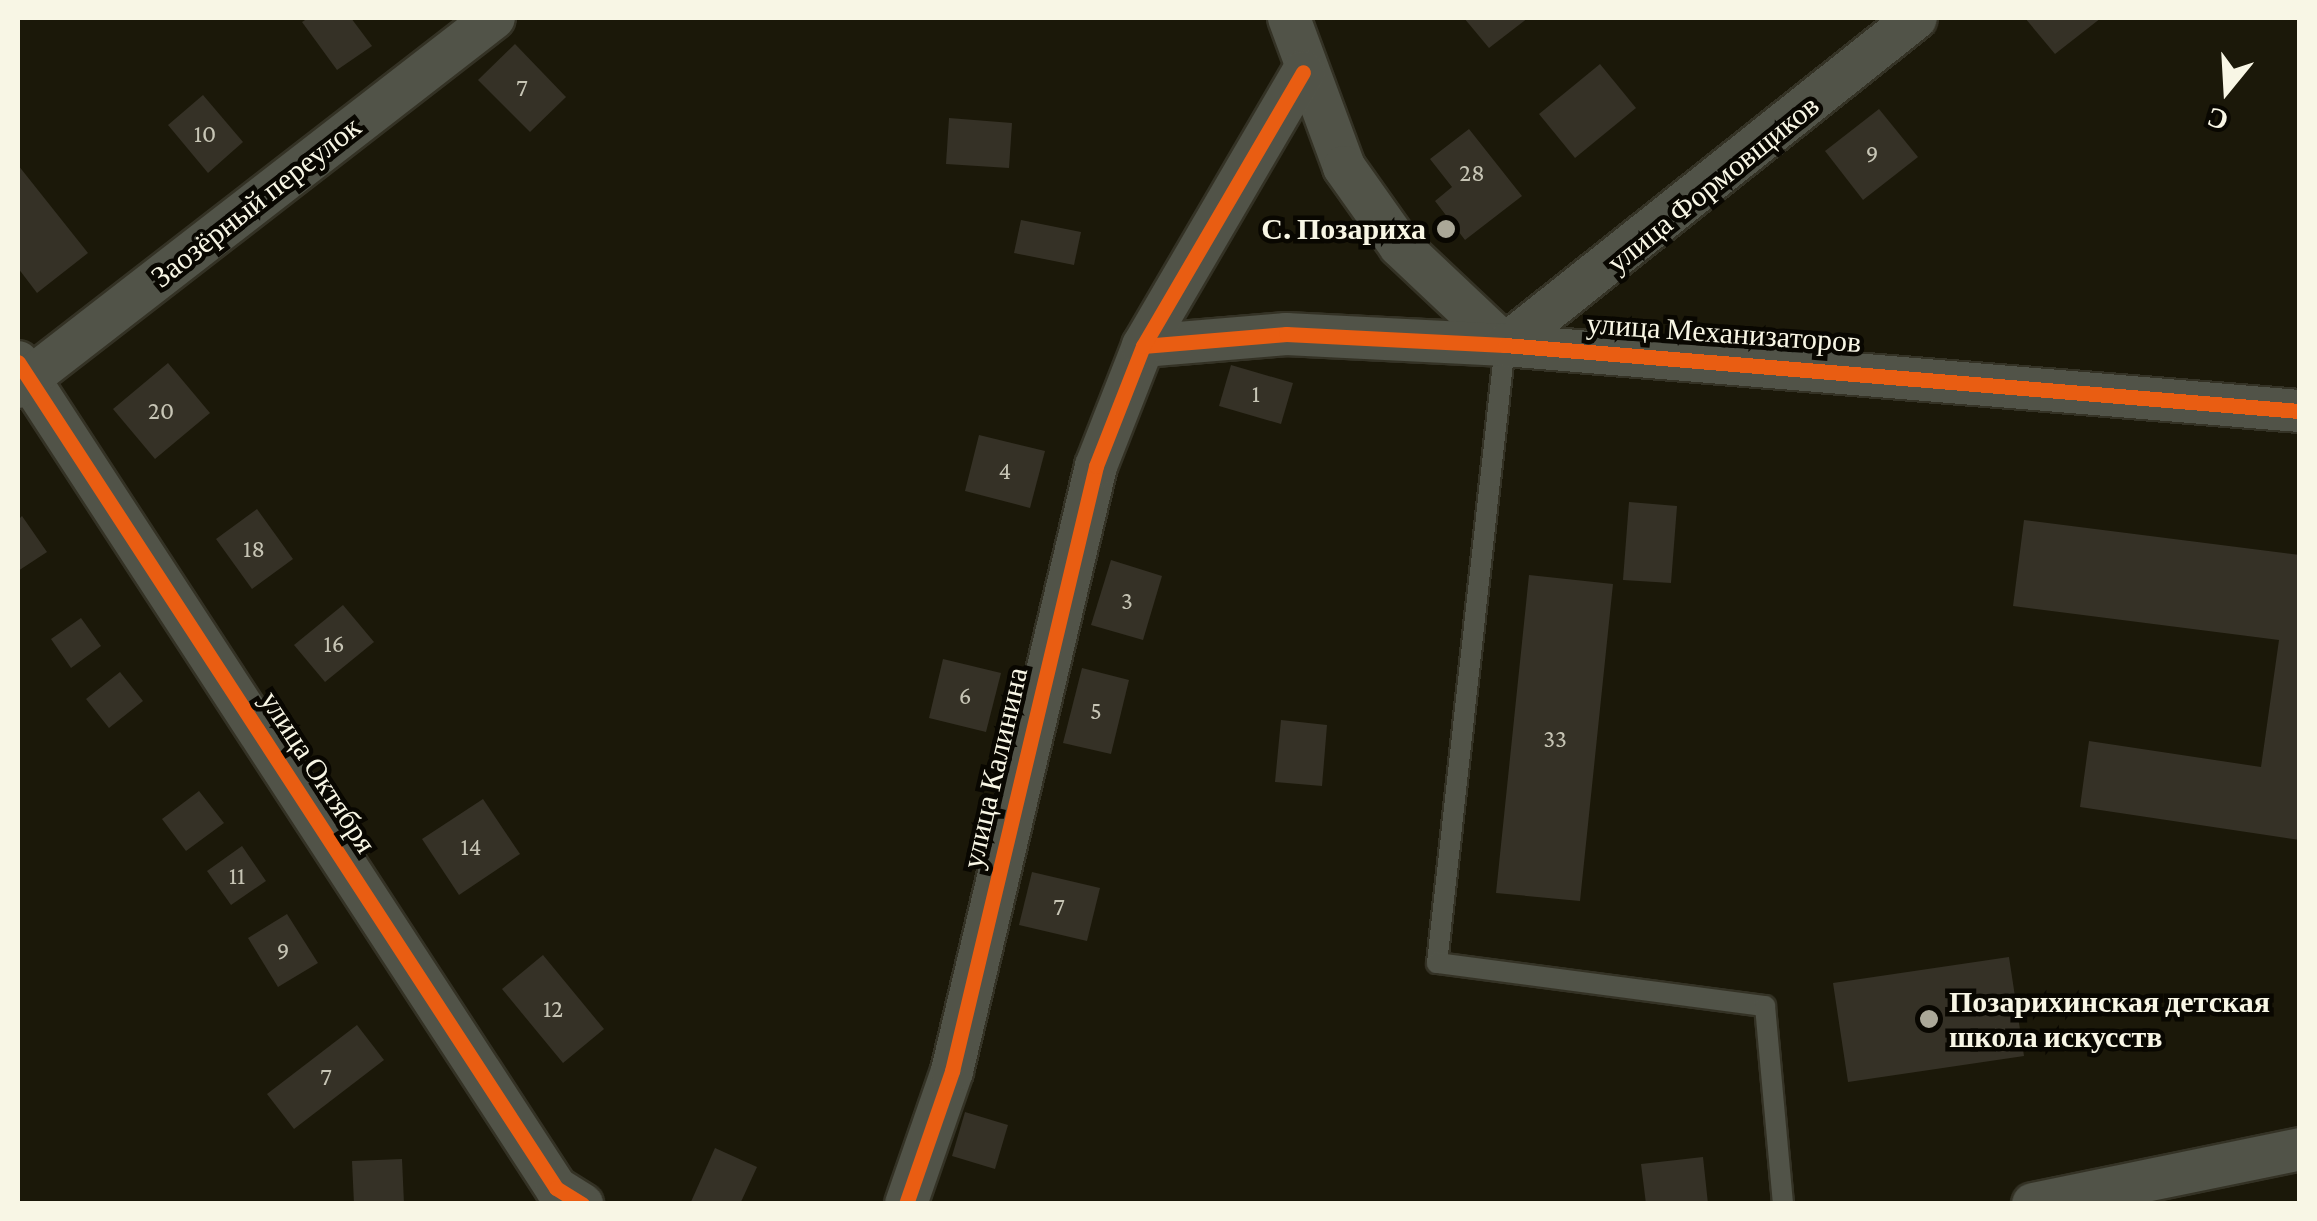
<!DOCTYPE html>
<meta charset="utf-8">
<style>
body{margin:0}
#map{position:relative;width:2317px;height:1221px;overflow:hidden;background:#1b1809;font-family:"Crimson Pro",serif}
div>[style]{position:absolute}
.building>*{inset:0;background:#353126}
.roads{filter:drop-shadow(2px 0 #343225) drop-shadow(-2px 0 #343225) drop-shadow(0 2px #343225) drop-shadow(0 -2px #343225)}
.service>*{height:20px;margin:-10px;padding:0 10px;transform-origin:10px;border-radius:10px;background:#515348}
.minor>*{height:42px;margin:-21px;padding:0 21px;transform-origin:21px;border-radius:21px;background:#515348}
.cycleway>*{height:15px;margin:-7.5px;padding:0 7.5px;transform-origin:7.5px;border-radius:7.5px;background:#e95d12}
.dots>*{width:28px;height:28px;translate:-50% -50%;box-sizing:border-box;border:5px solid #090701;border-radius:50%}
span{translate:-50% -50%;white-space:nowrap;text-align:center;line-height:1.15;-webkit-text-stroke:9px #090701;paint-order:stroke}
.number-label{font-size:25px;color:#c7c5b5}
.number-label span{-webkit-text-stroke-width:0}
.street-label{font-size:30px;color:#f8f6e5}
.poi-label{font-size:30px;color:#f8f6e5;font-weight:700}
.right{translate:-100% -50%;text-align:right}
.left{translate:0 -50%;text-align:left}
.frame{position:absolute;inset:0;border:20px solid #f8f6e5;pointer-events:none}
.north{position:absolute;left:2177px;top:40px;width:100px;height:100px;-webkit-text-stroke:8px #090701;paint-order:stroke;rotate:198deg;font-size:28px;font-weight:700;line-height:40px;text-align:center;color:#f8f6e5}
.north::after{content:'';display:block;margin:auto;width:35px;height:45px;background:#f8f6e5;clip-path:polygon(50% 0,100% 100%,50% 72%,0 100%)}
</style>
<div id="map">
<div class="building">
<div style="clip-path:polygon(308px 18px,351px 18px,372px 46px,337px 70px,302px 22px)"></div>
<div style="clip-path:polygon(1464px 18px,1528px 18px,1489px 48px)"></div>
<div style="clip-path:polygon(2025px 18px,2101px 18px,2055px 54px)"></div>
<div style="clip-path:polygon(515px 44px,566px 97px,530px 132px,478px 80px)"></div>
<div style="clip-path:polygon(1600px 64px,1636px 108px,1575px 158px,1539px 114px)"></div>
<div style="clip-path:polygon(203px 95px,243px 142px,208px 173px,168px 125px)"></div>
<div style="clip-path:polygon(1879px 109px,1918px 157px,1863px 200px,1825px 151px)"></div>
<div style="clip-path:polygon(949px 118px,1012px 123px,1009px 168px,946px 164px)"></div>
<div style="clip-path:polygon(1469px 129px,1522px 196px,1465px 240px,1435px 201px,1452px 187px,1430px 159px)"></div>
<div style="clip-path:polygon(18px 165px,88px 253px,37px 293px,18px 268px)"></div>
<div style="clip-path:polygon(1021px 220px,1081px 232px,1074px 265px,1014px 253px)"></div>
<div style="clip-path:polygon(168px 363px,210px 413px,155px 459px,113px 409px)"></div>
<div style="clip-path:polygon(1231px 365px,1293px 383px,1281px 424px,1219px 406px)"></div>
<div style="clip-path:polygon(979px 435px,1045px 451px,1030px 508px,965px 491px)"></div>
<div style="clip-path:polygon(1629px 502px,1677px 506px,1671px 583px,1623px 580px)"></div>
<div style="clip-path:polygon(257px 509px,293px 559px,252px 589px,216px 539px)"></div>
<div style="clip-path:polygon(22px 516px,47px 552px,18px 571px,18px 520px)"></div>
<div style="clip-path:polygon(2024px 520px,2300px 555px,2300px 840px,2080px 807px,2089px 741px,2261px 767px,2279px 640px,2013px 606px)"></div>
<div style="clip-path:polygon(1111px 560px,1162px 576px,1143px 640px,1091px 625px)"></div>
<div style="clip-path:polygon(1529px 575px,1613px 584px,1580px 901px,1496px 893px)"></div>
<div style="clip-path:polygon(343px 605px,374px 642px,325px 682px,294px 645px)"></div>
<div style="clip-path:polygon(81px 618px,101px 646px,71px 668px,51px 639px)"></div>
<div style="clip-path:polygon(943px 659px,1001px 673px,986px 732px,929px 718px)"></div>
<div style="clip-path:polygon(1082px 668px,1129px 680px,1111px 754px,1063px 743px)"></div>
<div style="clip-path:polygon(120px 672px,143px 701px,109px 728px,86px 699px)"></div>
<div style="clip-path:polygon(1281px 720px,1327px 725px,1322px 786px,1275px 782px)"></div>
<div style="clip-path:polygon(199px 791px,224px 823px,186px 851px,162px 819px)"></div>
<div style="clip-path:polygon(483px 799px,520px 854px,459px 895px,422px 839px)"></div>
<div style="clip-path:polygon(242px 846px,266px 881px,231px 905px,207px 871px)"></div>
<div style="clip-path:polygon(1032px 872px,1100px 888px,1087px 941px,1019px 925px)"></div>
<div style="clip-path:polygon(287px 914px,318px 963px,278px 987px,248px 938px)"></div>
<div style="clip-path:polygon(543px 955px,604px 1029px,563px 1063px,502px 989px)"></div>
<div style="clip-path:polygon(2009px 957px,2024px 1056px,1848px 1082px,1833px 983px)"></div>
<div style="clip-path:polygon(357px 1025px,384px 1060px,294px 1129px,267px 1094px)"></div>
<div style="clip-path:polygon(965px 1112px,1008px 1125px,995px 1169px,952px 1156px)"></div>
<div style="clip-path:polygon(715px 1148px,757px 1167px,740px 1204px,690px 1204px)"></div>
<div style="clip-path:polygon(1703px 1157px,1708px 1204px,1646px 1204px,1641px 1164px)"></div>
<div style="clip-path:polygon(402px 1159px,404px 1204px,354px 1204px,352px 1161px)"></div>
</div>
<div class="roads">
<div class="service">
<div style="left:1505px;top:345px;width:622px;rotate:96.28deg"></div>
<div style="left:1437px;top:963px;width:331px;rotate:7.5deg"></div>
<div style="left:1765px;top:1006px;width:199px;rotate:84.8deg"></div>
</div>
<div class="minor">
<div style="left:1289px;top:18px;width:159px;rotate:69.7deg"></div>
<div style="left:1344px;top:167px;width:97px;rotate:54.7deg"></div>
<div style="left:1400px;top:246px;width:144px;rotate:43.3deg"></div>
<div style="left:1505px;top:345px;width:525px;rotate:-38.51deg"></div>
<div style="left:1143px;top:346px;width:144px;rotate:-4.8deg"></div>
<div style="left:1286px;top:334px;width:219px;rotate:2.9deg"></div>
<div style="left:1505px;top:345px;width:798px;rotate:4.75deg"></div>
<div style="left:18px;top:362px;width:986px;rotate:56.92deg"></div>
<div style="left:556px;top:1188px;width:31px;rotate:32deg"></div>
<div style="left:18px;top:387px;width:602px;rotate:-37.78deg"></div>
<div style="left:906px;top:1204px;width:141px;rotate:-70.9deg"></div>
<div style="left:952px;top:1071px;width:622px;rotate:-76.61deg"></div>
<div style="left:1096px;top:466px;width:129px;rotate:-68.6deg"></div>
<div style="left:1143px;top:346px;width:317px;rotate:-59.7deg"></div>
<div style="left:2033px;top:1204px;width:273px;rotate:-11.6deg"></div>
</div>
</div>
<div class="cycleway">
<div style="left:1143px;top:346px;width:144px;rotate:-4.8deg"></div>
<div style="left:1286px;top:334px;width:219px;rotate:2.9deg"></div>
<div style="left:1505px;top:345px;width:798px;rotate:4.75deg"></div>
<div style="left:18px;top:362px;width:986px;rotate:56.92deg"></div>
<div style="left:556px;top:1188px;width:31px;rotate:32deg"></div>
<div style="left:906px;top:1204px;width:141px;rotate:-70.9deg"></div>
<div style="left:952px;top:1071px;width:622px;rotate:-76.61deg"></div>
<div style="left:1096px;top:466px;width:129px;rotate:-68.6deg"></div>
<div style="left:1143px;top:346px;width:317px;rotate:-59.7deg"></div>
</div>
<div class="dots">
<div style="left:1446px;top:229px;background:#aba898"></div>
<div style="left:1929px;top:1019px;background:#aba898"></div>
</div>
<div class="number-label">
<span style="left:522px;top:88px">7</span>
<span style="left:205px;top:134px">10</span>
<span style="left:1872px;top:154px">9</span>
<span style="left:1472px;top:173px">28</span>
<span style="left:1256px;top:394px">1</span>
<span style="left:161px;top:411px">20</span>
<span style="left:1005px;top:471px">4</span>
<span style="left:254px;top:549px">18</span>
<span style="left:1127px;top:601px">3</span>
<span style="left:334px;top:644px">16</span>
<span style="left:965px;top:696px">6</span>
<span style="left:1096px;top:711px">5</span>
<span style="left:1555px;top:739px">33</span>
<span style="left:471px;top:847px">14</span>
<span style="left:237px;top:876px">11</span>
<span style="left:1059px;top:907px">7</span>
<span style="left:283px;top:951px">9</span>
<span style="left:553px;top:1009px">12</span>
<span style="left:326px;top:1077px">7</span>
</div>
<div class="street-label">
<span style="left:1713px;top:184px;rotate:-39deg">улица Формовщиков</span>
<span style="left:256px;top:202px;rotate:-38deg">Заозёрный переулок</span>
<span style="left:1724px;top:333px;rotate:4deg">улица Механизаторов</span>
<span style="left:995px;top:768px;rotate:-77deg">улица Калинина</span>
<span style="left:318px;top:772px;rotate:57deg">улица Октября</span>
</div>
<div class="poi-label">
<span class="right" style="left:1426px;top:229px">С. Позариха</span>
<span class="left" style="left:1949px;top:1019px">Позарихинская детская<br>школа искусств</span>
</div>
<div class="frame"></div>
<div class="north">С</div>
</div>
